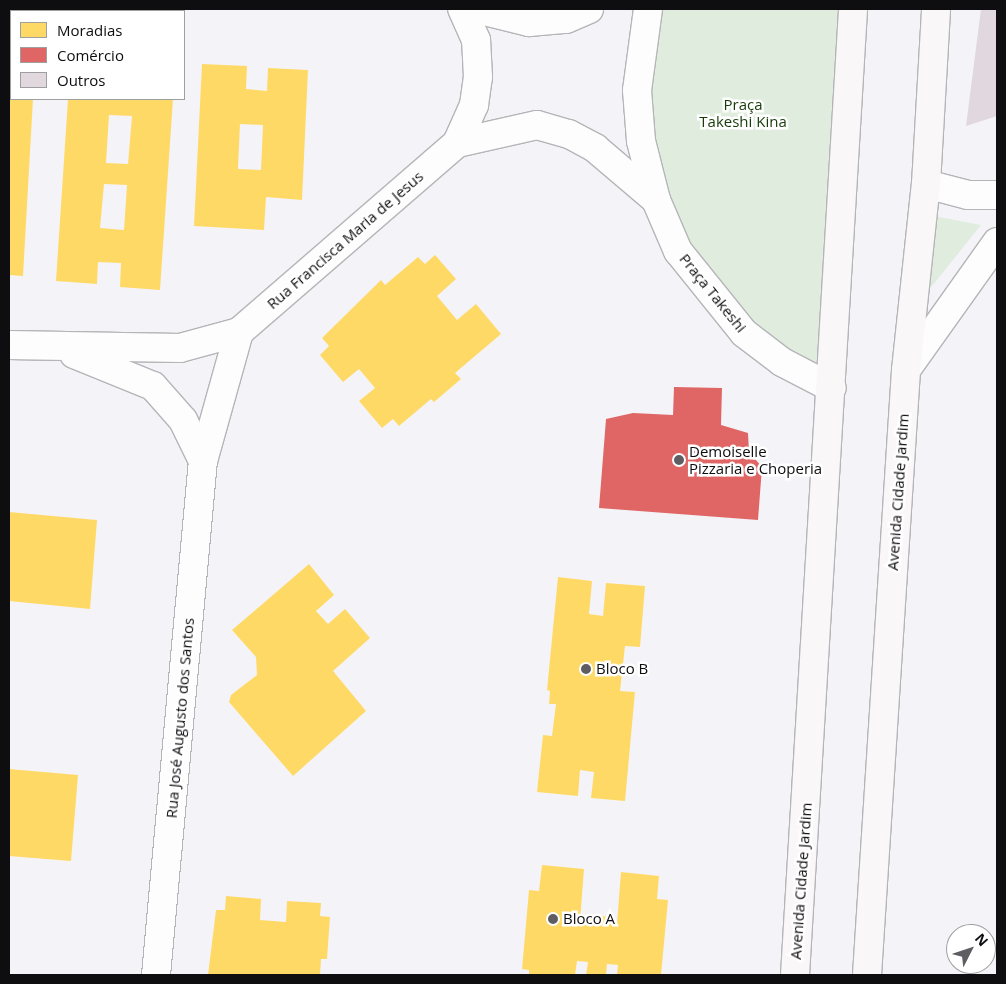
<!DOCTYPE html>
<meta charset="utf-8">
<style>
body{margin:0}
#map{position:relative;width:1006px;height:984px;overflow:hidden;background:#f4f4f8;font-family:"Open Sans",sans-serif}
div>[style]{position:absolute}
.green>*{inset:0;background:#e0edde}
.homes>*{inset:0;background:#ffd966}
.shops>*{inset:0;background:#e06666}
.building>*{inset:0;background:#e0d7df}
.roads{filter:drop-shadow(1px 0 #b5b5b8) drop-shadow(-1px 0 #b5b5b8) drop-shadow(0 1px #b5b5b8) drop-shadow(0 -1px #b5b5b8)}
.minor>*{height:28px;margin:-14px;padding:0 14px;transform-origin:14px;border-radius:14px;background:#fdfdfe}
.secondary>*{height:28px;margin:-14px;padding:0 14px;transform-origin:14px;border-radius:14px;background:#faf7f8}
.dots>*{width:14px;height:14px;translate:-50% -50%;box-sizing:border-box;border:2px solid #fff;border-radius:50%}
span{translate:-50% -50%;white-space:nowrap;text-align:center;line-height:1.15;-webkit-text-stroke:5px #fff;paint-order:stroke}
.park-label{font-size:15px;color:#163b07}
.street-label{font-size:15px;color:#0e0e11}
.poi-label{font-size:15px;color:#0e0e11}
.left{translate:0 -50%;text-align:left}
.frame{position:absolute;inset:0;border:10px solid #0e0e11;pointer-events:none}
.legend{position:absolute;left:10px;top:10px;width:175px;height:90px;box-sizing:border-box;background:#fff;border:1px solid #9f9fa0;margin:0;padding:6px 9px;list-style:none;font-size:15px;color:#0e0e11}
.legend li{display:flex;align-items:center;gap:10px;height:25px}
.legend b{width:25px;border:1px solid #9f9fa0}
.north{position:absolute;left:946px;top:924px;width:50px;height:50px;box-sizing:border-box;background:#fff;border:1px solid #9f9fa0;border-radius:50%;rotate:49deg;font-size:14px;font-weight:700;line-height:20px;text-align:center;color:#0e0e11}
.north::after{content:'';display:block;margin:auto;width:18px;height:22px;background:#5e5e62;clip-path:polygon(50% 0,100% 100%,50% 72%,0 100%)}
</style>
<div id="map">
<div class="green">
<div style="clip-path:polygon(648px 9px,853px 9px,832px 388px,705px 287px,641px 141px)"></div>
<div style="clip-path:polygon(929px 215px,981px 225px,929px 290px)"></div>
</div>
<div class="homes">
<div style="clip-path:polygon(9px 9px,40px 9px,11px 11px,11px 21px)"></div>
<div style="clip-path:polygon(9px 57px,11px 99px,33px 99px,23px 276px,9px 275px)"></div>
<div style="clip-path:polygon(evenodd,202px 64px,247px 66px,246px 89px,267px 91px,268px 68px,308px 70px,302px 200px,266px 197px,264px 230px,194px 226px,202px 64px,240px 124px,263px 125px,261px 170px,238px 169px,240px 124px)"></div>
<div style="clip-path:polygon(evenodd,68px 99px,173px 99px,160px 290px,120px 287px,121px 263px,98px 262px,97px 284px,56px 281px,68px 99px,109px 115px,132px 116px,128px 164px,106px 163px,109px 115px,68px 99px,104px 184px,127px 185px,124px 230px,100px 228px,104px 184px)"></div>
<div style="clip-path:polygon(435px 255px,456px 279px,437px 296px,457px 320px,476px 304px,501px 334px,455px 373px,461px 379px,434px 402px,431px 399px,399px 426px,393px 419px,382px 428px,359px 401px,375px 388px,359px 369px,343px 382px,320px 355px,329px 346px,322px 338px,381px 280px,385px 285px,418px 257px,425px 264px)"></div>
<div style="clip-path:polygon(9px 512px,97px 520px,90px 609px,9px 601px)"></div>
<div style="clip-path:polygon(309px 564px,334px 595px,316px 611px,328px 624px,345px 609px,370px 638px,333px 671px,366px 711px,293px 776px,229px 702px,231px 695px,257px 675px,256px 657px,232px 630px)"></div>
<div style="clip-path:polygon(558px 577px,592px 581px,589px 614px,603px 616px,606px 583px,645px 586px,640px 647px,625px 646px,620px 691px,635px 692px,625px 801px,591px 798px,594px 772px,580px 770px,578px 796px,537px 792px,543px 735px,552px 736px,556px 704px,549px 704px,550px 691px,547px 690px)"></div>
<div style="clip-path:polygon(9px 769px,78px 775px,71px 861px,9px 856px)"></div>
<div style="clip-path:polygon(542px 865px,584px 869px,580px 921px,588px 922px,589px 914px,608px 917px,608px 924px,617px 924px,621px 872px,659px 876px,657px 899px,668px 900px,661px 975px,617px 975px,618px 965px,607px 964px,606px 975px,586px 975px,588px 962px,577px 961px,575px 975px,529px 975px,529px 970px,522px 969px,529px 890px,539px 891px)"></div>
<div style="clip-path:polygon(226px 896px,261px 899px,260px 920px,286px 922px,287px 901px,321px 903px,320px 916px,330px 917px,327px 959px,321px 959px,320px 975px,208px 975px,216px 910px,225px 910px)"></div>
</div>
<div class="shops">
<div style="clip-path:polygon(674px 387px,722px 388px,721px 425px,748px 433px,749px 452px,762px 467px,758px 520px,599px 508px,606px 419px,633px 413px,673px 415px)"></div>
</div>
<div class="building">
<div style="clip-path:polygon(981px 9px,997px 9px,997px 116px,966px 126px)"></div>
</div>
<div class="roads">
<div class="minor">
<div style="left:476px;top:9px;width:55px;rotate:13.8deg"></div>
<div style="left:529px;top:22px;width:37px;rotate:-5deg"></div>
<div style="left:566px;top:19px;width:25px;rotate:-23deg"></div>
<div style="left:648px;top:9px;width:82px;rotate:97.7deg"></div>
<div style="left:637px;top:90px;width:51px;rotate:85.5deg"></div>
<div style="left:641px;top:141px;width:61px;rotate:75.7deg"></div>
<div style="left:656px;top:200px;width:56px;rotate:66.7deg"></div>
<div style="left:678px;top:251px;width:105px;rotate:51.2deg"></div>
<div style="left:744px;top:333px;width:48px;rotate:37.3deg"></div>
<div style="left:782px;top:362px;width:56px;rotate:27.5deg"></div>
<div style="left:457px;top:143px;width:42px;rotate:-65.9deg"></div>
<div style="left:474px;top:105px;width:28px;rotate:-82deg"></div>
<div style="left:478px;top:77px;width:37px;rotate:-93deg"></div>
<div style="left:476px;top:40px;width:34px;rotate:-114deg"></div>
<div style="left:926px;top:184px;width:43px;rotate:14.7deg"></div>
<div style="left:968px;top:195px;width:29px"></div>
<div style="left:9px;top:345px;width:171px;rotate:1deg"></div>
<div style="left:180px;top:348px;width:61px;rotate:-15.2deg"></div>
<div style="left:239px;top:332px;width:289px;rotate:-40.9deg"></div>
<div style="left:457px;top:143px;width:82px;rotate:-12.7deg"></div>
<div style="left:537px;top:125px;width:33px;rotate:16deg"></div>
<div style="left:569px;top:134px;width:30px;rotate:28deg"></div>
<div style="left:595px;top:148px;width:80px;rotate:40.4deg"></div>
<div style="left:74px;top:354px;width:85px;rotate:22.1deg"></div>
<div style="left:153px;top:386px;width:45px;rotate:48.6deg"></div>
<div style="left:183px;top:420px;width:46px;rotate:64deg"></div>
<div style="left:906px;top:370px;width:157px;rotate:-54.6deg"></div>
<div style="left:156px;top:975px;width:516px;rotate:-84.78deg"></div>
<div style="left:203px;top:461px;width:134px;rotate:-74.4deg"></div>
</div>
<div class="secondary">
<div style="left:795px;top:975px;width:968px;rotate:-86.56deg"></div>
<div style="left:867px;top:975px;width:606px;rotate:-86.31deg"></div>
<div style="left:906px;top:370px;width:187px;rotate:-83.9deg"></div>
<div style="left:926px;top:184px;width:175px;rotate:-86.7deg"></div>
</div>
</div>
<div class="dots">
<div style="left:679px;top:460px;background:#5e5e62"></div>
<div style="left:586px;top:669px;background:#5e5e62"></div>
<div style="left:553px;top:919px;background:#5e5e62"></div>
</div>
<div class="park-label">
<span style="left:743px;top:113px">Praça<br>Takeshi Kina</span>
</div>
<div class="street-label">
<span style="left:345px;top:240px;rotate:-41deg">Rua Francisca Maria de Jesus</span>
<span style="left:713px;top:293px;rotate:51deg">Praça Takeshi</span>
<span style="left:898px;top:492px;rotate:-86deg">Avenida Cidade Jardim</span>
<span style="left:180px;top:718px;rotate:-85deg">Rua José Augusto dos Santos</span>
<span style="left:801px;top:881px;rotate:-86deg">Avenida Cidade Jardim</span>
</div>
<div class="poi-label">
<span class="left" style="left:689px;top:460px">Demoiselle<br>Pizzaria e Choperia</span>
<span class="left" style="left:596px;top:669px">Bloco B</span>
<span class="left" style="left:563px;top:919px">Bloco A</span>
</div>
<div class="frame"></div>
<ul class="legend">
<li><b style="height:14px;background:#ffd966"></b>Moradias</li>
<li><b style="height:14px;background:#e06666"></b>Comércio</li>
<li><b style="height:14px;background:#e0d7df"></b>Outros</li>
</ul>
<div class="north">N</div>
</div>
